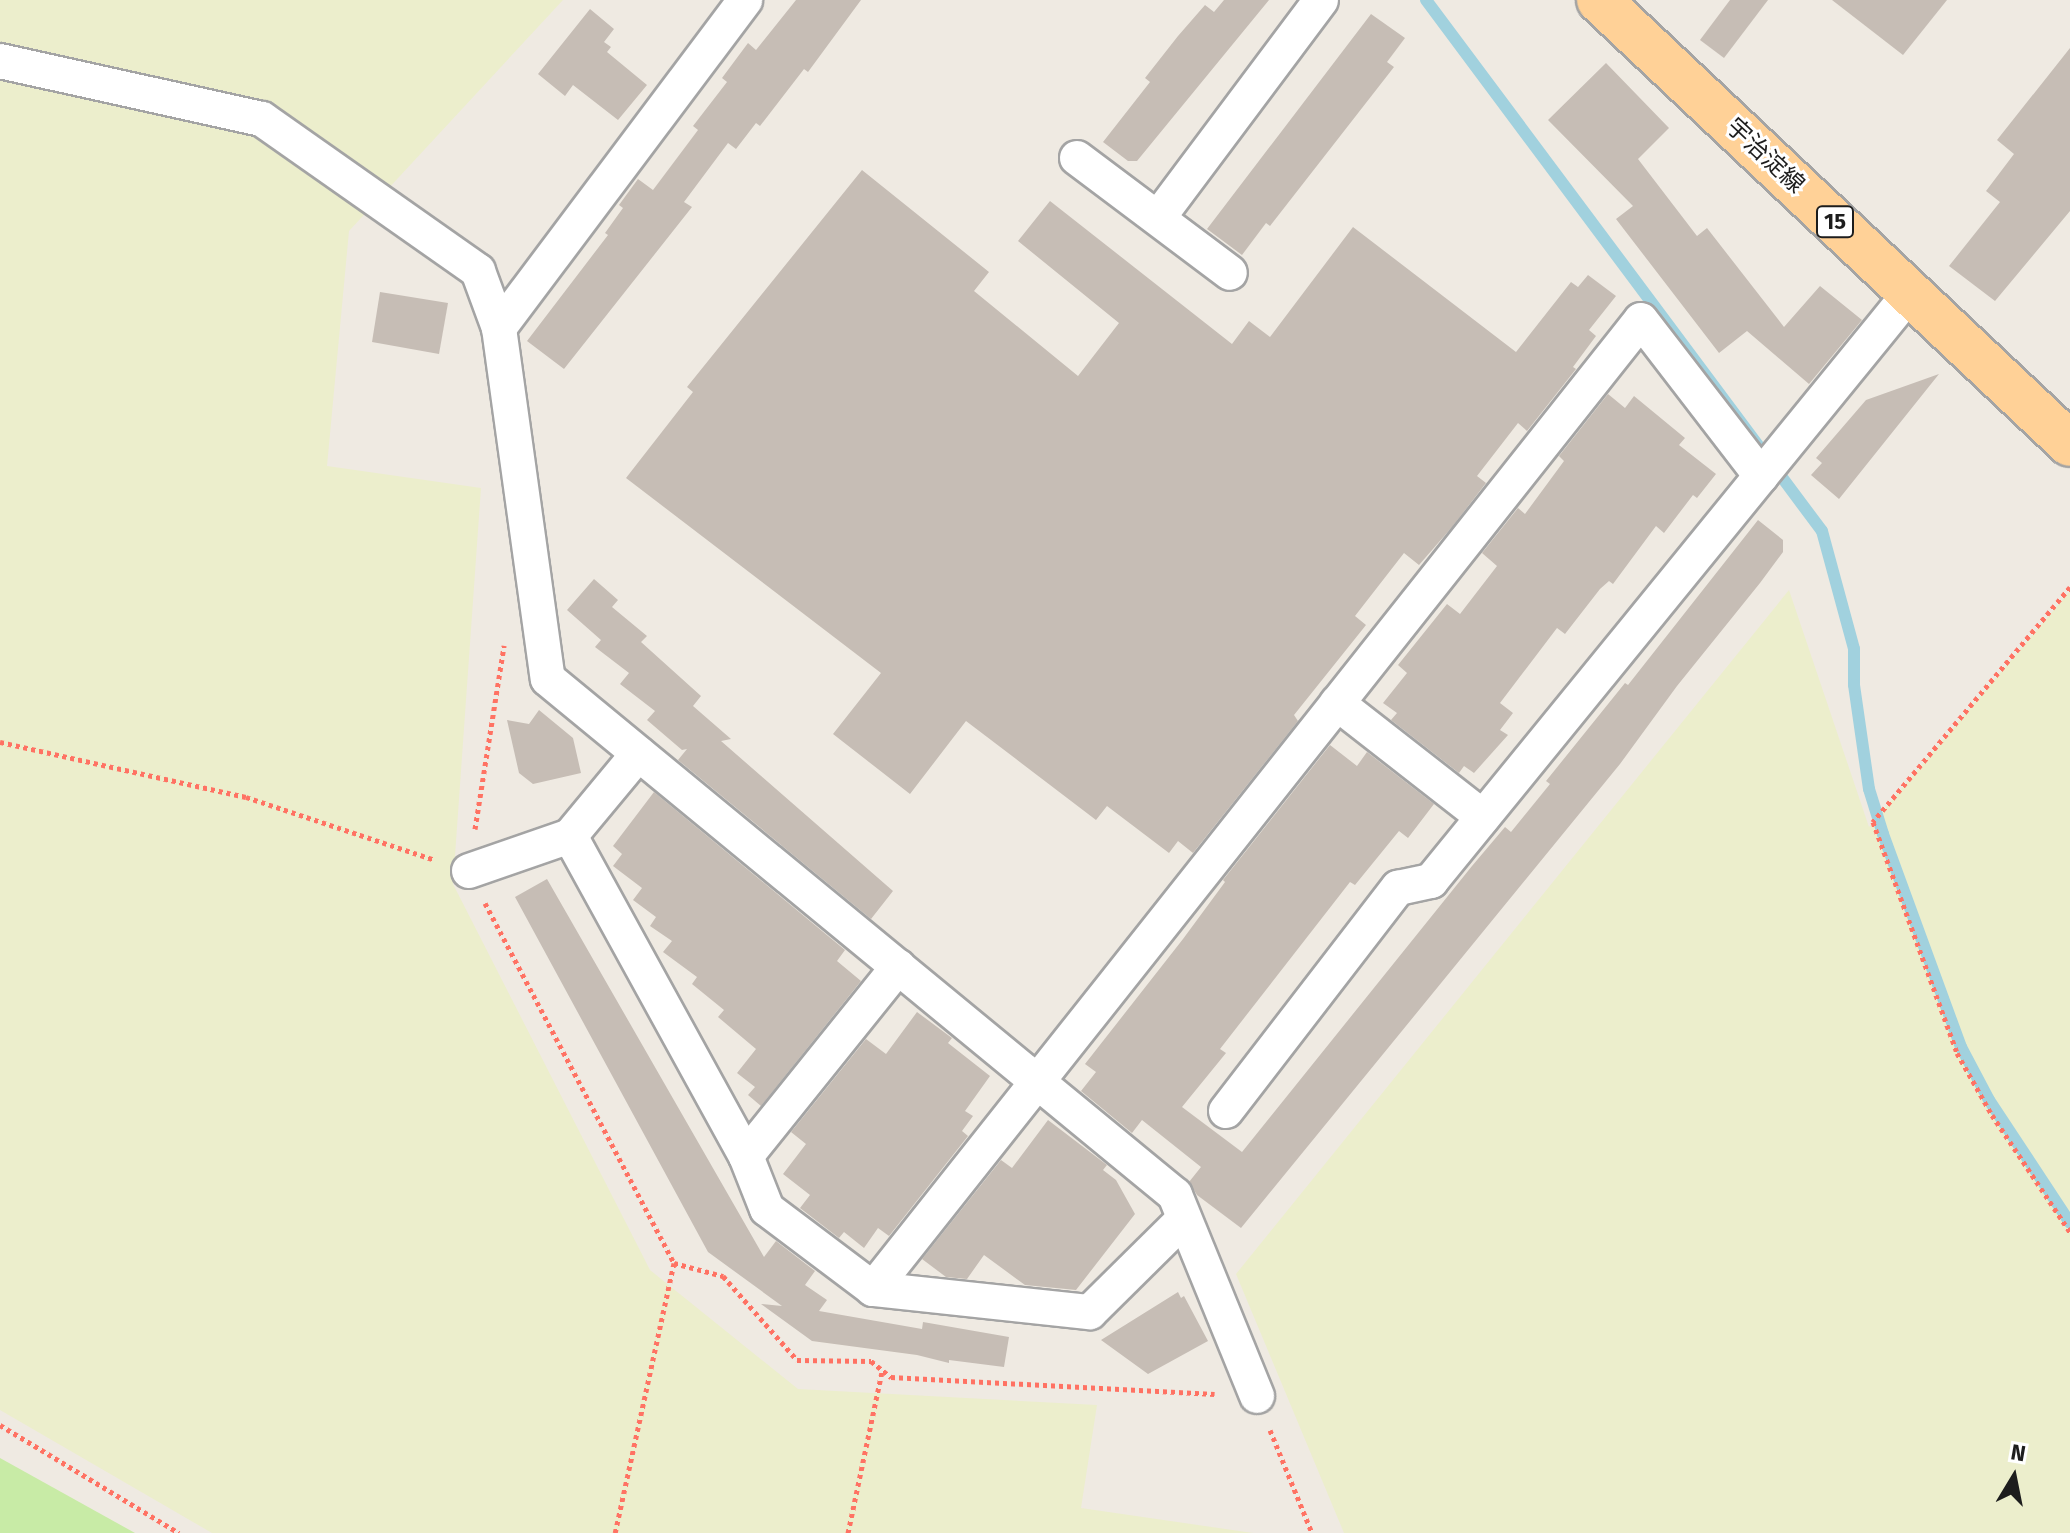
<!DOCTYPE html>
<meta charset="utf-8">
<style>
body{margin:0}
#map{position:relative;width:2070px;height:1533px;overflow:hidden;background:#efeae2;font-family:"Fira Sans","Noto Sans JP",sans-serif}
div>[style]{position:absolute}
.farmland>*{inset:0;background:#eceecc}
.grass>*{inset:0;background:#c8eba6}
.stream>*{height:12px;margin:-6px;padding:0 6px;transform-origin:6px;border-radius:6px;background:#a1d1de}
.building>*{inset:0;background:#c6bdb5}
.path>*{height:5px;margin-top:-2.5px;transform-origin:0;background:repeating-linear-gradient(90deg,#ff7263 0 4px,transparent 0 8px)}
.roads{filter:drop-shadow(2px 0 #a4a4a4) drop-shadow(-2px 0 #a4a4a4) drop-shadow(0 2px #a4a4a4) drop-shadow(0 -2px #a4a4a4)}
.minor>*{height:34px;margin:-17px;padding:0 17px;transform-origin:17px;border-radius:17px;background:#fff}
.primary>*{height:44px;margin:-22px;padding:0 22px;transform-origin:22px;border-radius:22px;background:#ffd197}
span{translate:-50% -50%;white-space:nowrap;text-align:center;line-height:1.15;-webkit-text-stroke:6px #fff;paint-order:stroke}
.shield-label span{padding:2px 6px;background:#fff;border:2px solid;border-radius:6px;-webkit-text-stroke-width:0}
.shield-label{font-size:22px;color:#1d1d1d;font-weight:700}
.street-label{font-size:24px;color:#1d1d1d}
.north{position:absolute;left:1974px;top:1437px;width:80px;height:80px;-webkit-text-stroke:6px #fff;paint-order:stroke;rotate:10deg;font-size:22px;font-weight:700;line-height:32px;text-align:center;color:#1d1d1d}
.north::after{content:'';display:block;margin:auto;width:28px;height:36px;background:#1d1d1d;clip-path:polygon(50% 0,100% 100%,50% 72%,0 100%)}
</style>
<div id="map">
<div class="farmland">
<div style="clip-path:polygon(0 0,563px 0,349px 231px,327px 466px,481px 488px,453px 884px,650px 1270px,798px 1389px,1097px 1405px,1081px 1508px,1253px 1533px,212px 1533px,0 1410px)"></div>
<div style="clip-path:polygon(1789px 590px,1869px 827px,2070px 591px,2070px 1533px,1344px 1533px,1236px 1274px)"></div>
</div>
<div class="grass">
<div style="clip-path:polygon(0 1458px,135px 1533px,0 1533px)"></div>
</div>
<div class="stream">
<div style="left:1426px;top:0;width:662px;rotate:53.29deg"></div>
<div style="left:1822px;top:531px;width:122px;rotate:74.8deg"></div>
<div style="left:1854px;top:649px;width:36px;rotate:90deg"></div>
<div style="left:1854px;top:685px;width:105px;rotate:81.8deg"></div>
<div style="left:1869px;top:789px;width:47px;rotate:72.7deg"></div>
<div style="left:1883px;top:834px;width:227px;rotate:69.9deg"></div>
<div style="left:1961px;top:1047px;width:60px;rotate:62.2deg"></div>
<div style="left:1989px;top:1100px;width:147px;rotate:56.6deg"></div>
</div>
<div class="building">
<div style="clip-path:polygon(796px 0,861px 0,808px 72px,804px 69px,760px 126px,756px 123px,736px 149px,728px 143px,684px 202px,692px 207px,564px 369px,527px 341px,608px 235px,605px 233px,623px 208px,619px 205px,638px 179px,653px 190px,698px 130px,693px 126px,727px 82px,722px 78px,748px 43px,756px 50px)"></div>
<div style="clip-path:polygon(1224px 0,1269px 0,1137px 161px,1128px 161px,1103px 142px,1150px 82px,1145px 78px,1178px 36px,1205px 5px,1214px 12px)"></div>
<div style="clip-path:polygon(1730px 0,1768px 0,1724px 58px,1700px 40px)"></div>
<div style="clip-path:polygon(1832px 0,1947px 0,1903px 55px)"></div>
<div style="clip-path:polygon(590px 9px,614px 29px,604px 42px,611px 47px,607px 52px,647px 85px,618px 120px,573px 85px,565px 96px,538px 74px)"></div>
<div style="clip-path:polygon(1371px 14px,1405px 38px,1387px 62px,1394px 67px,1270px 226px,1266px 223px,1242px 255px,1207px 229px)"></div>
<div style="clip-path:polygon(2070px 48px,2070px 211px,1995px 301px,1949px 266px,2000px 202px,1986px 191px,2014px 154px,1997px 140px)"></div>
<div style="clip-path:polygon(1606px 63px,1669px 128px,1638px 159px,1697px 236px,1707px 228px,1784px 327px,1820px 286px,1862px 320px,1809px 384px,1747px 331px,1719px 353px,1616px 219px,1633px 206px,1548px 120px)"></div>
<div style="clip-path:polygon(862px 170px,989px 272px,974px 291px,1078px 376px,1119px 323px,1018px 241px,1050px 201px,1232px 344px,1249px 321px,1270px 337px,1353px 227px,1516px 352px,1571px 282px,1578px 287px,1588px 275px,1616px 296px,1589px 330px,1596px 336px,1573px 367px,1576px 369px,1527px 431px,1518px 423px,1477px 476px,1486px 483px,1452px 527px,1419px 565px,1404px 553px,1355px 616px,1366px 625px,1294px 715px,1298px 721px,1193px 853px,1178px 841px,1169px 853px,1107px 806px,1096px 820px,966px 721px,910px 794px,833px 734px,881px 673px,626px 478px,693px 392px,687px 387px)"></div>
<div style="clip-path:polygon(380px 292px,448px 303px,439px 354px,372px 342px)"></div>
<div style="clip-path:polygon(1939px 374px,1839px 499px,1811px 475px,1822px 463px,1816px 458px,1866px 400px)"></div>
<div style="clip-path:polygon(1608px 394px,1625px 408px,1634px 396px,1685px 438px,1679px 445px,1716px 474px,1697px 498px,1693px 495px,1664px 533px,1656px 526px,1613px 584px,1609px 581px,1600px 589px,1565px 634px,1557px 628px,1500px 703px,1513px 713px,1500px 730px,1508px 735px,1474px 773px,1464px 766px,1459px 773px,1391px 720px,1397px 713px,1383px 703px,1407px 673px,1398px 665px,1447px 604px,1460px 614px,1497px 566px,1482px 553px,1518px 508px,1525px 514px,1564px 461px,1559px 456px)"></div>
<div style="clip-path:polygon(1758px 520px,1783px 540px,1783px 552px,1760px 583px,1677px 686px,1620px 764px,1241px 1228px,1197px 1195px,1189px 1182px,1201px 1167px,1142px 1120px,1132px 1133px,1081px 1091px,1096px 1072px,1085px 1064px,1183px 939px,1225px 882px,1223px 880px,1330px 745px,1357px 766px,1367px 752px,1434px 804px,1408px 838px,1399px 831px,1355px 885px,1350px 882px,1220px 1049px,1226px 1053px,1182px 1107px,1242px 1152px,1472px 866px,1505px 827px,1511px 832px,1550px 784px,1546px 781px,1625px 683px,1628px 685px)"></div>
<div style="clip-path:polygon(594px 579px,618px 600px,612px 607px,647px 636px,641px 642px,701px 696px,693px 706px,731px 739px,721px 741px,893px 891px,871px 919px,678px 760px,687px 749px,682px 750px,647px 720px,655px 711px,620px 684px,629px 673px,595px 647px,601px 640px,567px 610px)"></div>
<div style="clip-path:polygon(539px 710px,573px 738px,581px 773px,533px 784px,519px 773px,507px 720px,529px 724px)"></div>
<div style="clip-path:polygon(654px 792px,845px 950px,837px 961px,861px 981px,761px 1106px,748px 1095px,755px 1087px,737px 1073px,756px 1049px,718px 1017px,724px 1010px,692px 984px,697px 977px,663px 952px,672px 941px,650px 926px,656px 917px,633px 900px,642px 888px,613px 866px,622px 854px,613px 846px)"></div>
<div style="clip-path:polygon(547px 879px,764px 1257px,776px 1241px,815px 1271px,805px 1285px,827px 1300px,819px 1311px,922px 1329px,923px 1322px,1009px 1337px,1004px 1367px,949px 1360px,949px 1363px,917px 1355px,812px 1341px,761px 1304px,782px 1306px,708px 1252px,515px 897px)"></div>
<div style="clip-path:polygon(917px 1012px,952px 1038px,948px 1043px,990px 1076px,965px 1111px,973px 1116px,962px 1131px,968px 1136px,889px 1236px,878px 1228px,864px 1248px,844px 1232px,839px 1238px,800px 1208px,810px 1195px,783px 1174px,806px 1144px,791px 1132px,866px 1039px,886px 1054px)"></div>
<div style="clip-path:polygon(1048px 1120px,1107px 1165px,1103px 1170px,1116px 1180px,1135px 1214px,1076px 1290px,1025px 1285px,984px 1255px,967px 1279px,946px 1277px,922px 1259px,1001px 1160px,1012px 1168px)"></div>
<div style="clip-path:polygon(1178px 1292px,1181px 1298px,1184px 1296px,1208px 1341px,1148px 1374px,1101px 1340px)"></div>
</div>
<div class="path">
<div style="left:2070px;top:587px;width:307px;rotate:130deg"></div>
<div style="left:1873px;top:822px;width:246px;rotate:70deg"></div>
<div style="left:1957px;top:1053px;width:71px;rotate:60.6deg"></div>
<div style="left:1992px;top:1115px;width:141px;rotate:56.3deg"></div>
<div style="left:0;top:742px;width:252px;rotate:12.6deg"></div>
<div style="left:246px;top:797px;width:199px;rotate:18.4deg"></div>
<div style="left:475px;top:829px;width:186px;rotate:-81deg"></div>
<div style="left:485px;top:903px;width:407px;rotate:62.3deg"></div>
<div style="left:674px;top:1263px;width:276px;rotate:102.3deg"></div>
<div style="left:674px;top:1263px;width:51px;rotate:14.9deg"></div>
<div style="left:723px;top:1276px;width:112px;rotate:48.6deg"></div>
<div style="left:797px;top:1360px;width:74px;rotate:0.8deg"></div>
<div style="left:871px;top:1361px;width:26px;rotate:39deg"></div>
<div style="left:891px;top:1377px;width:324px;rotate:3deg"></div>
<div style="left:0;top:1425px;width:209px;rotate:31.1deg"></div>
<div style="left:1270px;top:1430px;width:111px;rotate:67.8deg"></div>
<div style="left:848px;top:1533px;width:166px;rotate:-78.1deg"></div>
</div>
<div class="roads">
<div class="minor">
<div style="left:0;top:61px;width:268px;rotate:12.5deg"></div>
<div style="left:262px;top:119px;width:264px;rotate:35.1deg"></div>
<div style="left:478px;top:271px;width:61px;rotate:69.8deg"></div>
<div style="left:499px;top:328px;width:354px;rotate:82.1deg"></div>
<div style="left:548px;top:679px;width:812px;rotate:39.45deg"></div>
<div style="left:1175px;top:1195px;width:217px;rotate:67.8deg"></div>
<div style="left:1077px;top:158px;width:191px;rotate:36.9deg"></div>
<div style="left:1158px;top:218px;width:272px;rotate:-53.2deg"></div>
<div style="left:499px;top:328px;width:410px;rotate:-53.1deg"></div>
<div style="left:1337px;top:703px;width:185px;rotate:38deg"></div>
<div style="left:570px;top:836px;width:365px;rotate:61.2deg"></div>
<div style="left:746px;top:1156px;width:57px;rotate:68.4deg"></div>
<div style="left:767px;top:1209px;width:133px;rotate:37deg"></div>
<div style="left:873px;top:1289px;width:218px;rotate:6.1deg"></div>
<div style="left:1090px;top:1312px;width:132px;rotate:-44.7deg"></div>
<div style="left:469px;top:871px;width:107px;rotate:-19.1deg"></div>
<div style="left:570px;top:836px;width:107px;rotate:-50.3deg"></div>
<div style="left:1226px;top:1111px;width:282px;rotate:-52.4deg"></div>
<div style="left:1398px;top:888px;width:34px;rotate:-12deg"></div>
<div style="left:1431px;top:881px;width:758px;rotate:-50.83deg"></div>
<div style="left:746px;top:1156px;width:243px;rotate:-51.2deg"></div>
<div style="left:873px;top:1289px;width:1236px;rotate:-51.6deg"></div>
<div style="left:1641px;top:320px;width:197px;rotate:52.4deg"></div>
</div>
<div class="primary">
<div style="left:1599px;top:0;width:647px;rotate:43.31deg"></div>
</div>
</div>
<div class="shield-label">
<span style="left:1835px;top:222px">15</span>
</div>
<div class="street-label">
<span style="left:1765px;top:156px;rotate:43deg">宇治淀線</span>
</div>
<div class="north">N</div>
</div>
